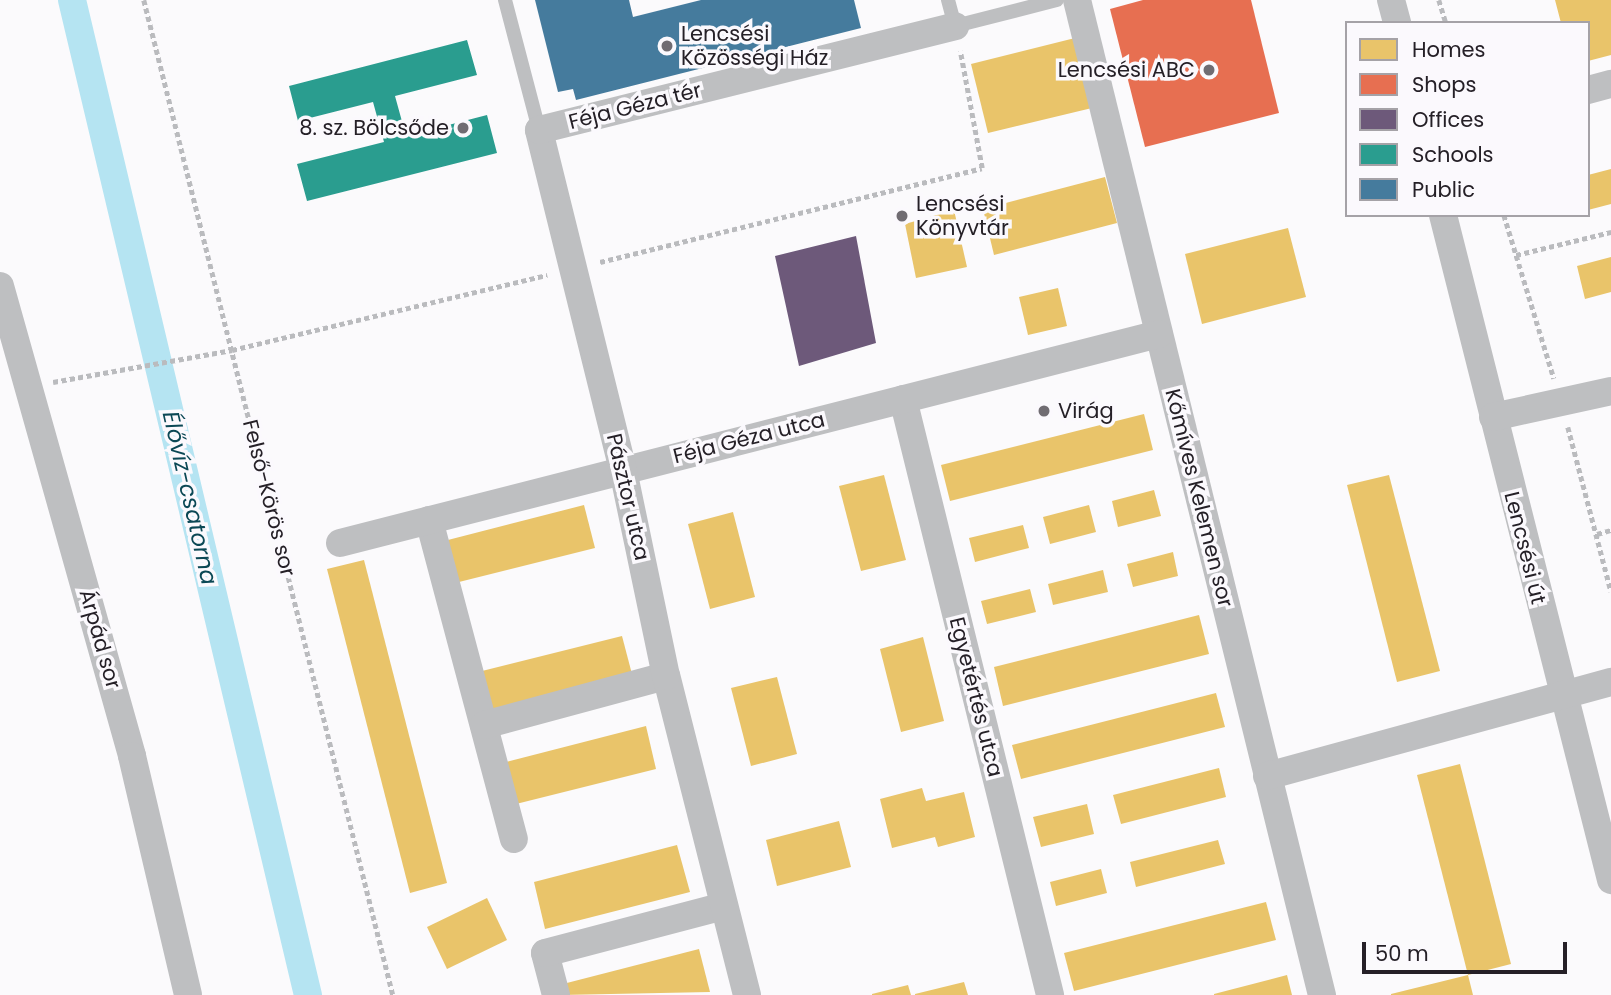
<!DOCTYPE html>
<meta charset="utf-8">
<style>
body{margin:0}
#map{position:relative;width:1611px;height:995px;overflow:hidden;background:#fbfafc;font-family:Poppins,sans-serif}
div>[style]{position:absolute}
.homes>*{inset:0;background:#e9c46a}
.shops>*{inset:0;background:#e76f51}
.offices>*{inset:0;background:#6d597a}
.schools>*{inset:0;background:#2a9d8f}
.public>*{inset:0;background:#457b9d}
.canal>*{height:28px;margin:-14px;padding:0 14px;transform-origin:14px;border-radius:14px;background:#b5e4f2}
.path>*{height:4.5px;margin-top:-2.25px;transform-origin:0;background:repeating-linear-gradient(90deg,#babbbe 0 5px,transparent 0 8.5px)}
.lane>*{height:14px;margin:-7px;padding:0 7px;transform-origin:7px;border-radius:7px;background:#bebfc1}
.street>*{height:28px;margin:-14px;padding:0 14px;transform-origin:14px;border-radius:14px;background:#bebfc1}
.dots>*{width:19px;height:19px;translate:-50% -50%;box-sizing:border-box;border:4px solid #fbf9fd;border-radius:50%}
span{translate:-50% -50%;white-space:nowrap;text-align:center;line-height:1.15;-webkit-text-stroke:7px #fbf9fd;paint-order:stroke}
.poi-label{font-size:21px;color:#252027}
.left{translate:0 -50%;text-align:left}
.right{translate:-100% -50%;text-align:right}
.street-label{font-size:21px;color:#252027}
.water-label{font-size:23px;color:#0b4855;font-style:italic}
.legend{position:absolute;left:1345px;top:21px;width:245px;height:196px;box-sizing:border-box;background:#fbf9fd;border:2px solid #a5a2a7;margin:0;padding:9px 12px;list-style:none;font-size:21px;color:#252027}
.legend li{display:flex;align-items:center;gap:14px;height:35px}
.legend b{width:35px;border:2px solid #a5a2a7}
.scale{position:absolute;left:1362px;top:942px;width:205px;height:32px;box-sizing:border-box;border:4px solid #252027;border-top:0;padding-left:9px;font-size:21px;line-height:24px;white-space:nowrap;color:#252027;-webkit-text-stroke:5px #fbf9fd;paint-order:stroke}
</style>
<div id="map">
<div class="homes">
<div style="clip-path:polygon(1555px 0,1611px 0,1611px 55px,1588px 61px,1588px 23px,1561px 23px)"></div>
<div style="clip-path:polygon(1075px 38px,1092px 108px,988px 133px,971px 64px)"></div>
<div style="clip-path:polygon(1611px 169px,1611px 204px,1588px 210px,1588px 175px)"></div>
<div style="clip-path:polygon(1105px 177px,1117px 223px,994px 255px,983px 209px)"></div>
<div style="clip-path:polygon(954px 210px,967px 267px,916px 278px,905px 224px)"></div>
<div style="clip-path:polygon(1288px 228px,1306px 297px,1202px 324px,1185px 254px)"></div>
<div style="clip-path:polygon(1611px 257px,1611px 292px,1585px 299px,1577px 266px)"></div>
<div style="clip-path:polygon(1058px 288px,1067px 326px,1028px 335px,1019px 297px)"></div>
<div style="clip-path:polygon(1144px 414px,1153px 450px,950px 501px,941px 465px)"></div>
<div style="clip-path:polygon(884px 475px,906px 560px,861px 571px,839px 486px)"></div>
<div style="clip-path:polygon(1389px 475px,1440px 671px,1397px 682px,1347px 485px)"></div>
<div style="clip-path:polygon(1154px 490px,1161px 516px,1118px 527px,1112px 501px)"></div>
<div style="clip-path:polygon(584px 505px,595px 548px,455px 583px,444px 541px)"></div>
<div style="clip-path:polygon(1089px 505px,1096px 532px,1050px 544px,1043px 517px)"></div>
<div style="clip-path:polygon(733px 512px,755px 597px,710px 609px,688px 524px)"></div>
<div style="clip-path:polygon(1023px 525px,1029px 548px,975px 562px,969px 538px)"></div>
<div style="clip-path:polygon(1173px 552px,1178px 576px,1133px 587px,1127px 564px)"></div>
<div style="clip-path:polygon(364px 560px,447px 883px,410px 893px,327px 569px)"></div>
<div style="clip-path:polygon(1103px 570px,1108px 592px,1053px 605px,1048px 584px)"></div>
<div style="clip-path:polygon(1030px 589px,1036px 612px,987px 624px,981px 601px)"></div>
<div style="clip-path:polygon(1199px 615px,1209px 654px,1003px 706px,994px 667px)"></div>
<div style="clip-path:polygon(622px 636px,633px 678px,493px 714px,482px 671px)"></div>
<div style="clip-path:polygon(923px 637px,944px 721px,901px 732px,880px 649px)"></div>
<div style="clip-path:polygon(777px 677px,797px 754px,751px 766px,731px 688px)"></div>
<div style="clip-path:polygon(1216px 693px,1225px 727px,1021px 779px,1012px 745px)"></div>
<div style="clip-path:polygon(646px 726px,656px 769px,516px 804px,506px 762px)"></div>
<div style="clip-path:polygon(1460px 764px,1511px 964px,1468px 975px,1417px 775px)"></div>
<div style="clip-path:polygon(1219px 768px,1226px 797px,1121px 824px,1113px 795px)"></div>
<div style="clip-path:polygon(922px 788px,926px 801px,964px 792px,975px 837px,938px 847px,935px 837px,892px 848px,880px 799px)"></div>
<div style="clip-path:polygon(1087px 804px,1094px 834px,1041px 847px,1033px 817px)"></div>
<div style="clip-path:polygon(839px 821px,851px 867px,777px 886px,766px 840px)"></div>
<div style="clip-path:polygon(1218px 840px,1225px 864px,1136px 887px,1130px 862px)"></div>
<div style="clip-path:polygon(677px 845px,690px 892px,545px 929px,534px 882px)"></div>
<div style="clip-path:polygon(1101px 869px,1107px 893px,1056px 906px,1050px 882px)"></div>
<div style="clip-path:polygon(487px 898px,507px 940px,447px 969px,427px 927px)"></div>
<div style="clip-path:polygon(1266px 902px,1276px 940px,1074px 991px,1064px 953px)"></div>
<div style="clip-path:polygon(699px 949px,710px 992px,561px 995px,559px 985px)"></div>
<div style="clip-path:polygon(1287px 975px,1292px 995px,1214px 995px,1214px 994px)"></div>
<div style="clip-path:polygon(1468px 975px,1473px 995px,1391px 995px,1391px 994px)"></div>
<div style="clip-path:polygon(964px 982px,968px 995px,915px 995px,915px 994px)"></div>
<div style="clip-path:polygon(908px 985px,911px 995px,872px 995px,872px 994px)"></div>
</div>
<div class="shops">
<div style="clip-path:polygon(1143px 0,1251px 0,1279px 113px,1145px 147px,1110px 9px)"></div>
</div>
<div class="offices">
<div style="clip-path:polygon(856px 236px,876px 343px,799px 366px,775px 256px)"></div>
</div>
<div class="schools">
<div style="clip-path:polygon(467px 40px,477px 75px,395px 96px,406px 136px,487px 115px,497px 153px,307px 201px,297px 164px,384px 142px,373px 102px,298px 121px,289px 86px)"></div>
</div>
<div class="public">
<div style="clip-path:polygon(535px 0,629px 0,633px 17px,701px 0,854px 0,861px 28px,576px 100px,573px 89px,558px 92px)"></div>
</div>
<div class="canal">
<div style="left:72px;top:0;width:1023px;rotate:76.66deg"></div>
</div>
<div class="path">
<div style="left:144px;top:0;width:1026px;rotate:75.95deg"></div>
<div style="left:1439px;top:0;width:24px;rotate:73deg"></div>
<div style="left:1504px;top:215px;width:171px;rotate:73deg"></div>
<div style="left:1516px;top:255px;width:98px;rotate:-13.6deg"></div>
<div style="left:600px;top:262px;width:393px;rotate:-13.8deg"></div>
<div style="left:982px;top:168px;width:119px;rotate:-100.6deg"></div>
<div style="left:53px;top:382px;width:182px;rotate:-10.1deg"></div>
<div style="left:232px;top:350px;width:324px;rotate:-13.4deg"></div>
<div style="left:1568px;top:427px;width:170px;rotate:75.3deg"></div>
<div style="left:1597px;top:534px;width:15px;rotate:-16deg"></div>
</div>
<div class="lane">
<div style="left:505px;top:0;width:134px;rotate:75.3deg"></div>
<div style="left:948px;top:0;width:27px;rotate:75deg"></div>
<div style="left:955px;top:26px;width:105px;rotate:-14.3deg"></div>
</div>
<div class="street">
<div style="left:1077px;top:0;width:1025px;rotate:76.17deg"></div>
<div style="left:1391px;top:0;width:24px;rotate:75deg"></div>
<div style="left:1588px;top:90px;width:24px;rotate:-15deg"></div>
<div style="left:1443px;top:215px;width:686px;rotate:75.82deg"></div>
<div style="left:0;top:286px;width:488px;rotate:74.3deg"></div>
<div style="left:132px;top:756px;width:245px;rotate:76.8deg"></div>
<div style="left:903px;top:399px;width:614px;rotate:76.14deg"></div>
<div style="left:1493px;top:417px;width:121px;rotate:-12.4deg"></div>
<div style="left:429px;top:520px;width:330px;rotate:75.1deg"></div>
<div style="left:340px;top:543px;width:845px;rotate:-14.32deg"></div>
<div style="left:484px;top:725px;width:188px;rotate:-15.1deg"></div>
<div style="left:1267px;top:776px;width:357px;rotate:-15.3deg"></div>
<div style="left:556px;top:995px;width:43px;rotate:-104.7deg"></div>
<div style="left:545px;top:953px;width:185px;rotate:-14.7deg"></div>
<div style="left:747px;top:995px;width:329px;rotate:-104.2deg"></div>
<div style="left:666px;top:676px;width:210px;rotate:-101.8deg"></div>
<div style="left:623px;top:470px;width:350px;rotate:-103.9deg"></div>
<div style="left:539px;top:130px;width:429px;rotate:-14deg"></div>
</div>
<div class="dots">
<div style="left:667px;top:46px;background:#706c72"></div>
<div style="left:1209px;top:70px;background:#706c72"></div>
<div style="left:463px;top:128px;background:#706c72"></div>
<div style="left:902px;top:216px;background:#706c72"></div>
<div style="left:1044px;top:411px;background:#706c72"></div>
</div>
<div class="poi-label">
<span class="left" style="left:681px;top:46px">Lencsési<br>Közösségi Ház</span>
<span class="right" style="left:1195px;top:70px">Lencsési ABC</span>
<span class="right" style="left:449px;top:128px">8. sz. Bölcsőde</span>
<span class="left" style="left:916px;top:216px">Lencsési<br>Könyvtár</span>
<span class="left" style="left:1058px;top:411px">Virág</span>
</div>
<div class="street-label">
<span style="left:635px;top:106px;rotate:-14deg">Féja Géza tér</span>
<span style="left:749px;top:438px;rotate:-14deg">Féja Géza utca</span>
<span style="left:628px;top:497px;rotate:77deg">Pásztor utca</span>
<span style="left:269px;top:498px;rotate:76deg">Felső-Körös sor</span>
<span style="left:1199px;top:498px;rotate:76deg">Kőmíves Kelemen sor</span>
<span style="left:1525px;top:548px;rotate:76deg">Lencsési út</span>
<span style="left:100px;top:639px;rotate:74deg">Árpád sor</span>
<span style="left:976px;top:697px;rotate:76deg">Egyetértés utca</span>
</div>
<div class="water-label">
<span style="left:190px;top:498px;rotate:77deg">Élővíz-csatorna</span>
</div>
<ul class="legend">
<li><b style="height:19px;background:#e9c46a"></b>Homes</li>
<li><b style="height:19px;background:#e76f51"></b>Shops</li>
<li><b style="height:19px;background:#6d597a"></b>Offices</li>
<li><b style="height:19px;background:#2a9d8f"></b>Schools</li>
<li><b style="height:19px;background:#457b9d"></b>Public</li>
</ul>
<div class="scale">50 m</div>
</div>
